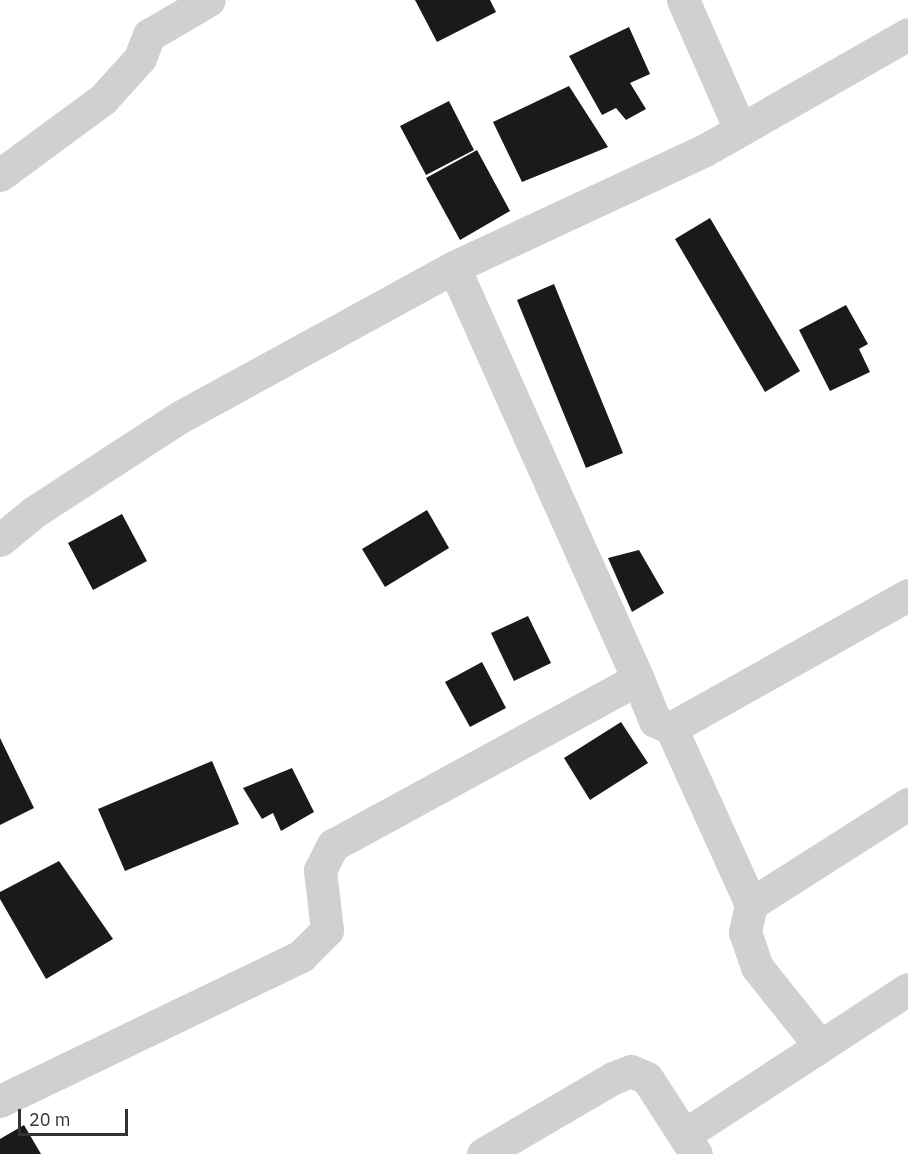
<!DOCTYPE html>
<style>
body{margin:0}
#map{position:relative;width:908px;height:1154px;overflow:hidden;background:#fff;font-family:"IBM Plex Sans",sans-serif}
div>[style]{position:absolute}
.building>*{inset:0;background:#1a1a1a}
.minor>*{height:33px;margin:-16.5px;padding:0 16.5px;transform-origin:16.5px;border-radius:16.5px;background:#d0d0d0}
span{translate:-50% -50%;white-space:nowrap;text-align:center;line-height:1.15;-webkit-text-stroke:6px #fff;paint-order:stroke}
.scale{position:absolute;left:18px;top:1109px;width:110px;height:27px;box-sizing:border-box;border:3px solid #333;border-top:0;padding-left:8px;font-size:18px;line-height:21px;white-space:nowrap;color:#333;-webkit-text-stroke:4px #fff;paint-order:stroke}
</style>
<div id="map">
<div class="building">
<div style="clip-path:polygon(415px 0,490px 0,496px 12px,437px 42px)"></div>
<div style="clip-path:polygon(629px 27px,650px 74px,630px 83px,646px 109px,626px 120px,616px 108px,602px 115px,569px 56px)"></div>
<div style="clip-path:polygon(569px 86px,608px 147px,522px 182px,493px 122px)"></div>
<div style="clip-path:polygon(449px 101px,474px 150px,426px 175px,400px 126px)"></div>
<div style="clip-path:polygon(477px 150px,510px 211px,460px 240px,426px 178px)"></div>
<div style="clip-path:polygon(710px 218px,800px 371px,765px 392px,675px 239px)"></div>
<div style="clip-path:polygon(554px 284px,623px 453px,586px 468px,517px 300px)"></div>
<div style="clip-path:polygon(846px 305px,868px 344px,859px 349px,870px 372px,830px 391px,799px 330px)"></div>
<div style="clip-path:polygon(427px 510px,449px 548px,385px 587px,362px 549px)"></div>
<div style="clip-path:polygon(122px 514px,147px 561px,93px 590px,68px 543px)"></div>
<div style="clip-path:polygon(639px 550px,664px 593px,632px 612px,608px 558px)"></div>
<div style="clip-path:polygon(528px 616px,551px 663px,514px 681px,491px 633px)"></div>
<div style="clip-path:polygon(482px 662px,506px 708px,470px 727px,445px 682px)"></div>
<div style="clip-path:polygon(621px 722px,648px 763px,590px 800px,564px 758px)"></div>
<div style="clip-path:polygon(0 738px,34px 808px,0 825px)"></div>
<div style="clip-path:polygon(212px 761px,239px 824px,125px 871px,98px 809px)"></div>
<div style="clip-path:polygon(292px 768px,314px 812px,281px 831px,273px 813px,262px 819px,243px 788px)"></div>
<div style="clip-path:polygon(59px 861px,113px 939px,46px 979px,0 899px,0 892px)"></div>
<div style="clip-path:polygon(24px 1125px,41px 1154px,0 1154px,0 1139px)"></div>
</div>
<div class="minor">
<div style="left:683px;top:0;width:141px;rotate:66.2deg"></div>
<div style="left:0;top:175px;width:128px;rotate:-36.4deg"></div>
<div style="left:103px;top:99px;width:55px;rotate:-47.9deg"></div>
<div style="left:140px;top:58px;width:25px;rotate:-69deg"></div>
<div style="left:149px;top:35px;width:69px;rotate:-30.3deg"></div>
<div style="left:0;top:540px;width:44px;rotate:-39.5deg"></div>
<div style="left:34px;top:512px;width:174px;rotate:-33.1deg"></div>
<div style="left:180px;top:417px;width:312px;rotate:-28.7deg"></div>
<div style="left:454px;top:267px;width:277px;rotate:-25deg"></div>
<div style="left:705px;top:150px;width:234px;rotate:-29.7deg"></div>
<div style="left:638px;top:679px;width:45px;rotate:68deg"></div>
<div style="left:655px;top:721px;width:17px;rotate:24deg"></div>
<div style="left:671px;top:728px;width:272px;rotate:-29.3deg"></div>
<div style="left:671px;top:728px;width:193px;rotate:65.6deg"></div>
<div style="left:820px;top:1046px;width:101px;rotate:-128.6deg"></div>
<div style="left:757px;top:967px;width:37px;rotate:-109deg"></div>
<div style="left:745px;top:932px;width:29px;rotate:-78deg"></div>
<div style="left:751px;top:904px;width:186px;rotate:-32.5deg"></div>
<div style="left:0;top:1101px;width:334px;rotate:-25.7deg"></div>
<div style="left:301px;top:956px;width:37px;rotate:-45deg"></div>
<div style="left:327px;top:930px;width:60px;rotate:-96.7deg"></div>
<div style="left:320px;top:870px;width:28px;rotate:-63deg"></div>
<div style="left:333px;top:845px;width:347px;rotate:-28.6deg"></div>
<div style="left:638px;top:679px;width:451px;rotate:-114.1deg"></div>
<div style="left:684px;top:1135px;width:267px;rotate:-33.1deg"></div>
<div style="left:483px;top:1154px;width:151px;rotate:-30.3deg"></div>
<div style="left:613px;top:1078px;width:19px;rotate:-21deg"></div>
<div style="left:631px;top:1071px;width:17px;rotate:24deg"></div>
<div style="left:647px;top:1078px;width:90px;rotate:57.2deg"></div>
</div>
<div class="scale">20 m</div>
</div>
